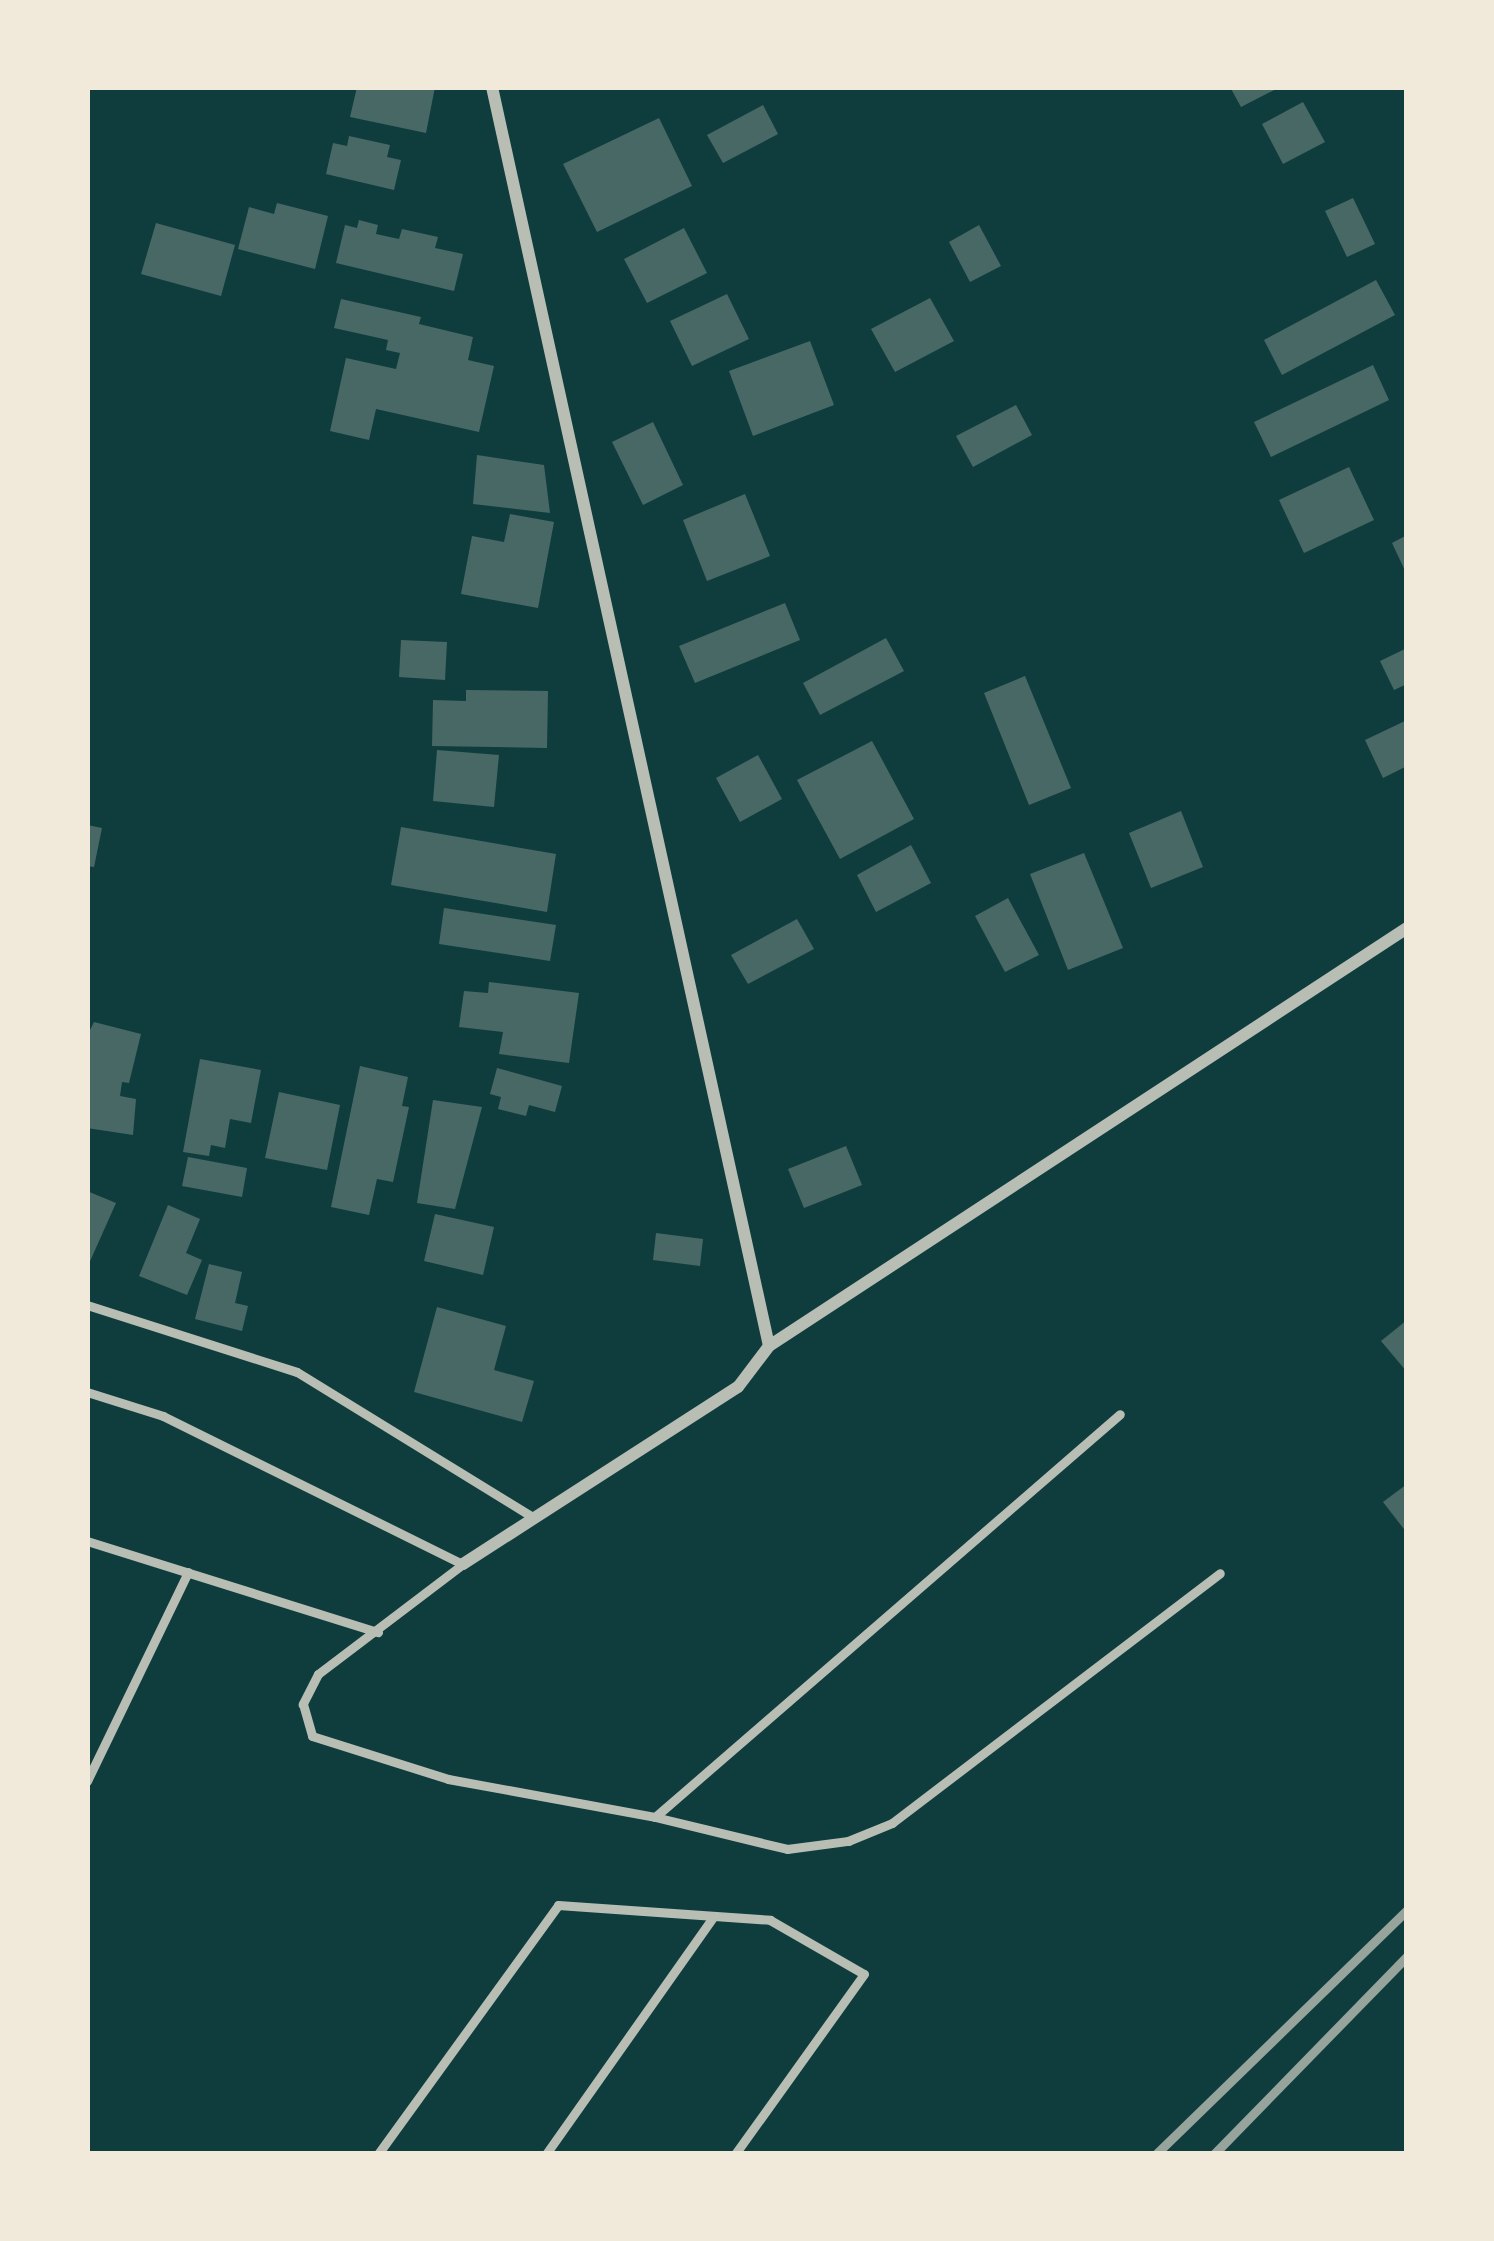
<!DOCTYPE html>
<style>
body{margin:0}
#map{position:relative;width:1494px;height:2241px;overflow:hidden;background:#0f3d3e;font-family:"Work Sans",sans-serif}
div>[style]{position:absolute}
.building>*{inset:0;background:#486865}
.service>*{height:9px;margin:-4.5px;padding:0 4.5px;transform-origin:4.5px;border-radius:4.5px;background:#b8beb3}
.minor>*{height:12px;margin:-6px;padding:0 6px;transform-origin:6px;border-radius:6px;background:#b8beb3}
.rail>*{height:9px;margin:-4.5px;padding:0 4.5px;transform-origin:4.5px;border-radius:4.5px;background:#97a49c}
span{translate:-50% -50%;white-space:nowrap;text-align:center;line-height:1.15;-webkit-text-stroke:10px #f1e9da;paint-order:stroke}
.frame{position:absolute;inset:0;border:90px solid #f1e9da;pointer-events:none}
</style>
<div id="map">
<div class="building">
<div style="clip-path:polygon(357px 87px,435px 87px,426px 133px,350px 117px)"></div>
<div style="clip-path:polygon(1230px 87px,1280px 87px,1241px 107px)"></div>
<div style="clip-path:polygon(1303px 102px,1325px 142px,1283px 164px,1262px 124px)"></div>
<div style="clip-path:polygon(763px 105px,778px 134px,723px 163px,707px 135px)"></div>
<div style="clip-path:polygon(659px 118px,692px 186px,597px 232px,563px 164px)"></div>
<div style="clip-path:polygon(349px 136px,390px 145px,387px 157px,401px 160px,394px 190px,326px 174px,333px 143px,347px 146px)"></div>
<div style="clip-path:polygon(1353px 198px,1375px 244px,1347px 257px,1325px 211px)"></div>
<div style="clip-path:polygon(277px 203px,328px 216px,315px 269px,238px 249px,249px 207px,274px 214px)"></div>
<div style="clip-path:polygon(359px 220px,378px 225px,376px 234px,399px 239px,402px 229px,438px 237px,435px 248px,463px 254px,454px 291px,336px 263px,345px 225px,357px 228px)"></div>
<div style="clip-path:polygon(156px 223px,235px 245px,221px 296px,141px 274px)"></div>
<div style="clip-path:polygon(979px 225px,1001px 266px,970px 282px,949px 242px)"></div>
<div style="clip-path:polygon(684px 228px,707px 273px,647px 303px,624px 259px)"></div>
<div style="clip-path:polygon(1376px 280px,1395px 315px,1282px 375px,1264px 340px)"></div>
<div style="clip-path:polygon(727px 294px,749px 339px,692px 366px,670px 321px)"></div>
<div style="clip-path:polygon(930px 298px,954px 341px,895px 372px,871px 329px)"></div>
<div style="clip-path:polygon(341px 299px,421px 317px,419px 324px,473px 337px,468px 360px,494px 366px,479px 432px,376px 409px,369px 440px,330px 431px,346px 358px,396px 369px,400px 353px,386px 350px,388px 340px,334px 328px)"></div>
<div style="clip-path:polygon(810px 341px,834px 405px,753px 436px,729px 371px)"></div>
<div style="clip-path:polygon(1373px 365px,1389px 400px,1271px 457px,1254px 422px)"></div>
<div style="clip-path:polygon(1016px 405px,1032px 435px,973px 467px,956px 436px)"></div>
<div style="clip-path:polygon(653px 422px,683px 485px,643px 505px,612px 442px)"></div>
<div style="clip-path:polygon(477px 455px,544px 465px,550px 513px,473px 504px)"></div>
<div style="clip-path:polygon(1349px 467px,1374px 520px,1304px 553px,1279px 500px)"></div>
<div style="clip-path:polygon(745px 494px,770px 556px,707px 581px,683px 520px)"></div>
<div style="clip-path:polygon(510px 514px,554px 522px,538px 608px,461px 594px,472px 536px,504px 542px)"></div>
<div style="clip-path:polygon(1407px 535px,1407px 575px,1392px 543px)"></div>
<div style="clip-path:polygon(785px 603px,800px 640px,695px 683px,679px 646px)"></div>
<div style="clip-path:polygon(886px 638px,904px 671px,820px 715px,803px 683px)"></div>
<div style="clip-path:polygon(401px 640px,447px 642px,445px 680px,399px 677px)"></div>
<div style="clip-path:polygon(1407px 648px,1407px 684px,1394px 690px,1380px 661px)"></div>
<div style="clip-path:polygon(1025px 676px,1071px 788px,1029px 805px,984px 693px)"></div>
<div style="clip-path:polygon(466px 690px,548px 691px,547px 748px,432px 746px,433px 700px,466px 701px)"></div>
<div style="clip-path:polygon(1407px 720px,1407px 766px,1383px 778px,1365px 740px)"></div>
<div style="clip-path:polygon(872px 741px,914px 819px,840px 859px,797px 780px)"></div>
<div style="clip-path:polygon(437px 750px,499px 755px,494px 807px,433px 801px)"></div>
<div style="clip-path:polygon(758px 755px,782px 799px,740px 822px,716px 778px)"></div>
<div style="clip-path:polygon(1181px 811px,1203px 867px,1151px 888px,1129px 833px)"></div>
<div style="clip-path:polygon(87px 825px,102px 828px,94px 867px,87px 866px)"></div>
<div style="clip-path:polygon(401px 827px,556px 854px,547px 912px,391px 885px)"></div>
<div style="clip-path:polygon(911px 845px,931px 883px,876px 912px,857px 875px)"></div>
<div style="clip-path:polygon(1084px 853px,1123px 948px,1068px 970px,1030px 874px)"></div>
<div style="clip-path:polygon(1008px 898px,1039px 955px,1005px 972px,975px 916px)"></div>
<div style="clip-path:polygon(444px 908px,556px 925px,550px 961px,439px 944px)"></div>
<div style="clip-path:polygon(797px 919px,814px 949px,748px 984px,731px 955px)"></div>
<div style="clip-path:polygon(489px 982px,579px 993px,569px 1063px,499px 1054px,503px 1032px,459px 1027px,464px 991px,488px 993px)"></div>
<div style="clip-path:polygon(94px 1022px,141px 1034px,129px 1083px,122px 1082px,120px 1096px,136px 1099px,133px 1135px,87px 1128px,87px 1036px)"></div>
<div style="clip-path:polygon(200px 1059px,261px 1070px,251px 1123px,230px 1119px,225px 1148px,211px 1145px,209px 1156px,183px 1152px)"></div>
<div style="clip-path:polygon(360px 1066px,408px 1077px,402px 1106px,409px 1107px,393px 1182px,377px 1179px,369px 1215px,331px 1207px)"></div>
<div style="clip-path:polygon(497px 1068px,562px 1086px,555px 1112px,529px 1105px,526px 1116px,498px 1109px,501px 1097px,490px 1094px)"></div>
<div style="clip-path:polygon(279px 1092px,340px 1105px,327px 1170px,265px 1158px)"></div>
<div style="clip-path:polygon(433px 1100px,482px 1107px,455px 1209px,417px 1203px)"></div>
<div style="clip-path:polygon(846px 1146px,862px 1185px,804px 1208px,788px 1169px)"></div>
<div style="clip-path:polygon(188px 1157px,247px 1168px,242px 1197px,182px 1186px)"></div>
<div style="clip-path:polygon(87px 1191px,116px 1203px,87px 1268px)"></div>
<div style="clip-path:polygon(168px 1205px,200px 1219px,186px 1253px,202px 1260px,187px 1295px,139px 1276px)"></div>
<div style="clip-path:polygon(435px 1214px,494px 1227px,483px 1275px,424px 1261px)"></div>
<div style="clip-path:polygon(656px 1233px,703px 1239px,700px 1266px,653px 1260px)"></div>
<div style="clip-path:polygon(209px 1264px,242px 1272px,235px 1303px,248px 1306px,242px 1331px,195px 1319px)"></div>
<div style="clip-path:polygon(437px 1307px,506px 1326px,494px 1370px,534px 1381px,522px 1422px,414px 1392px)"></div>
<div style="clip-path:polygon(1407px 1320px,1407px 1372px,1381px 1341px)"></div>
<div style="clip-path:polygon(1407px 1484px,1407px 1533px,1383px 1502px)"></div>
</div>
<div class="service">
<div style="left:87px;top:1305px;width:220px;rotate:17.7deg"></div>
<div style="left:297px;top:1372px;width:275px;rotate:31.6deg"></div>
<div style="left:87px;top:1392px;width:80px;rotate:17.5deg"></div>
<div style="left:163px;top:1416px;width:335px;rotate:26.3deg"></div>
<div style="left:463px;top:1564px;width:182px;rotate:142.8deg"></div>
<div style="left:318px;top:1674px;width:34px;rotate:117deg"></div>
<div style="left:303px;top:1704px;width:33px;rotate:74deg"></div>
<div style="left:312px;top:1736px;width:143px;rotate:17.5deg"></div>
<div style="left:448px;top:1779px;width:210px;rotate:10.4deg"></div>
<div style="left:655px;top:1817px;width:136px;rotate:13.6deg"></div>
<div style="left:787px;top:1849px;width:62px;rotate:-7.5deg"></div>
<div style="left:848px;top:1841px;width:48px;rotate:-22.2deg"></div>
<div style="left:892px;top:1823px;width:412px;rotate:-37.3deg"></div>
<div style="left:87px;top:1541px;width:305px;rotate:17.4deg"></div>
<div style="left:87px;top:1781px;width:232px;rotate:-64.2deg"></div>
<div style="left:655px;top:1817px;width:615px;rotate:-40.91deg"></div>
<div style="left:378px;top:2154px;width:307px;rotate:-54.1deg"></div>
<div style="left:558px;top:1905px;width:213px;rotate:4deg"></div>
<div style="left:770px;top:1920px;width:108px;rotate:29.9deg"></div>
<div style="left:864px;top:1974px;width:221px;rotate:125.6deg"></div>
<div style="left:546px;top:2154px;width:291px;rotate:-54.8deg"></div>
</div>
<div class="minor">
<div style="left:492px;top:87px;width:1289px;rotate:77.59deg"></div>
<div style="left:463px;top:1564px;width:327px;rotate:-32.8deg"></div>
<div style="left:738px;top:1387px;width:51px;rotate:-52.9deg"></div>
<div style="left:769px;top:1346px;width:763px;rotate:-33.23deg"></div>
</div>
<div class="rail">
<div style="left:1156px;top:2154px;width:350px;rotate:-44.2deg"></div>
<div style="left:1214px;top:2154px;width:277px;rotate:-45.7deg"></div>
</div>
<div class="frame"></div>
</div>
